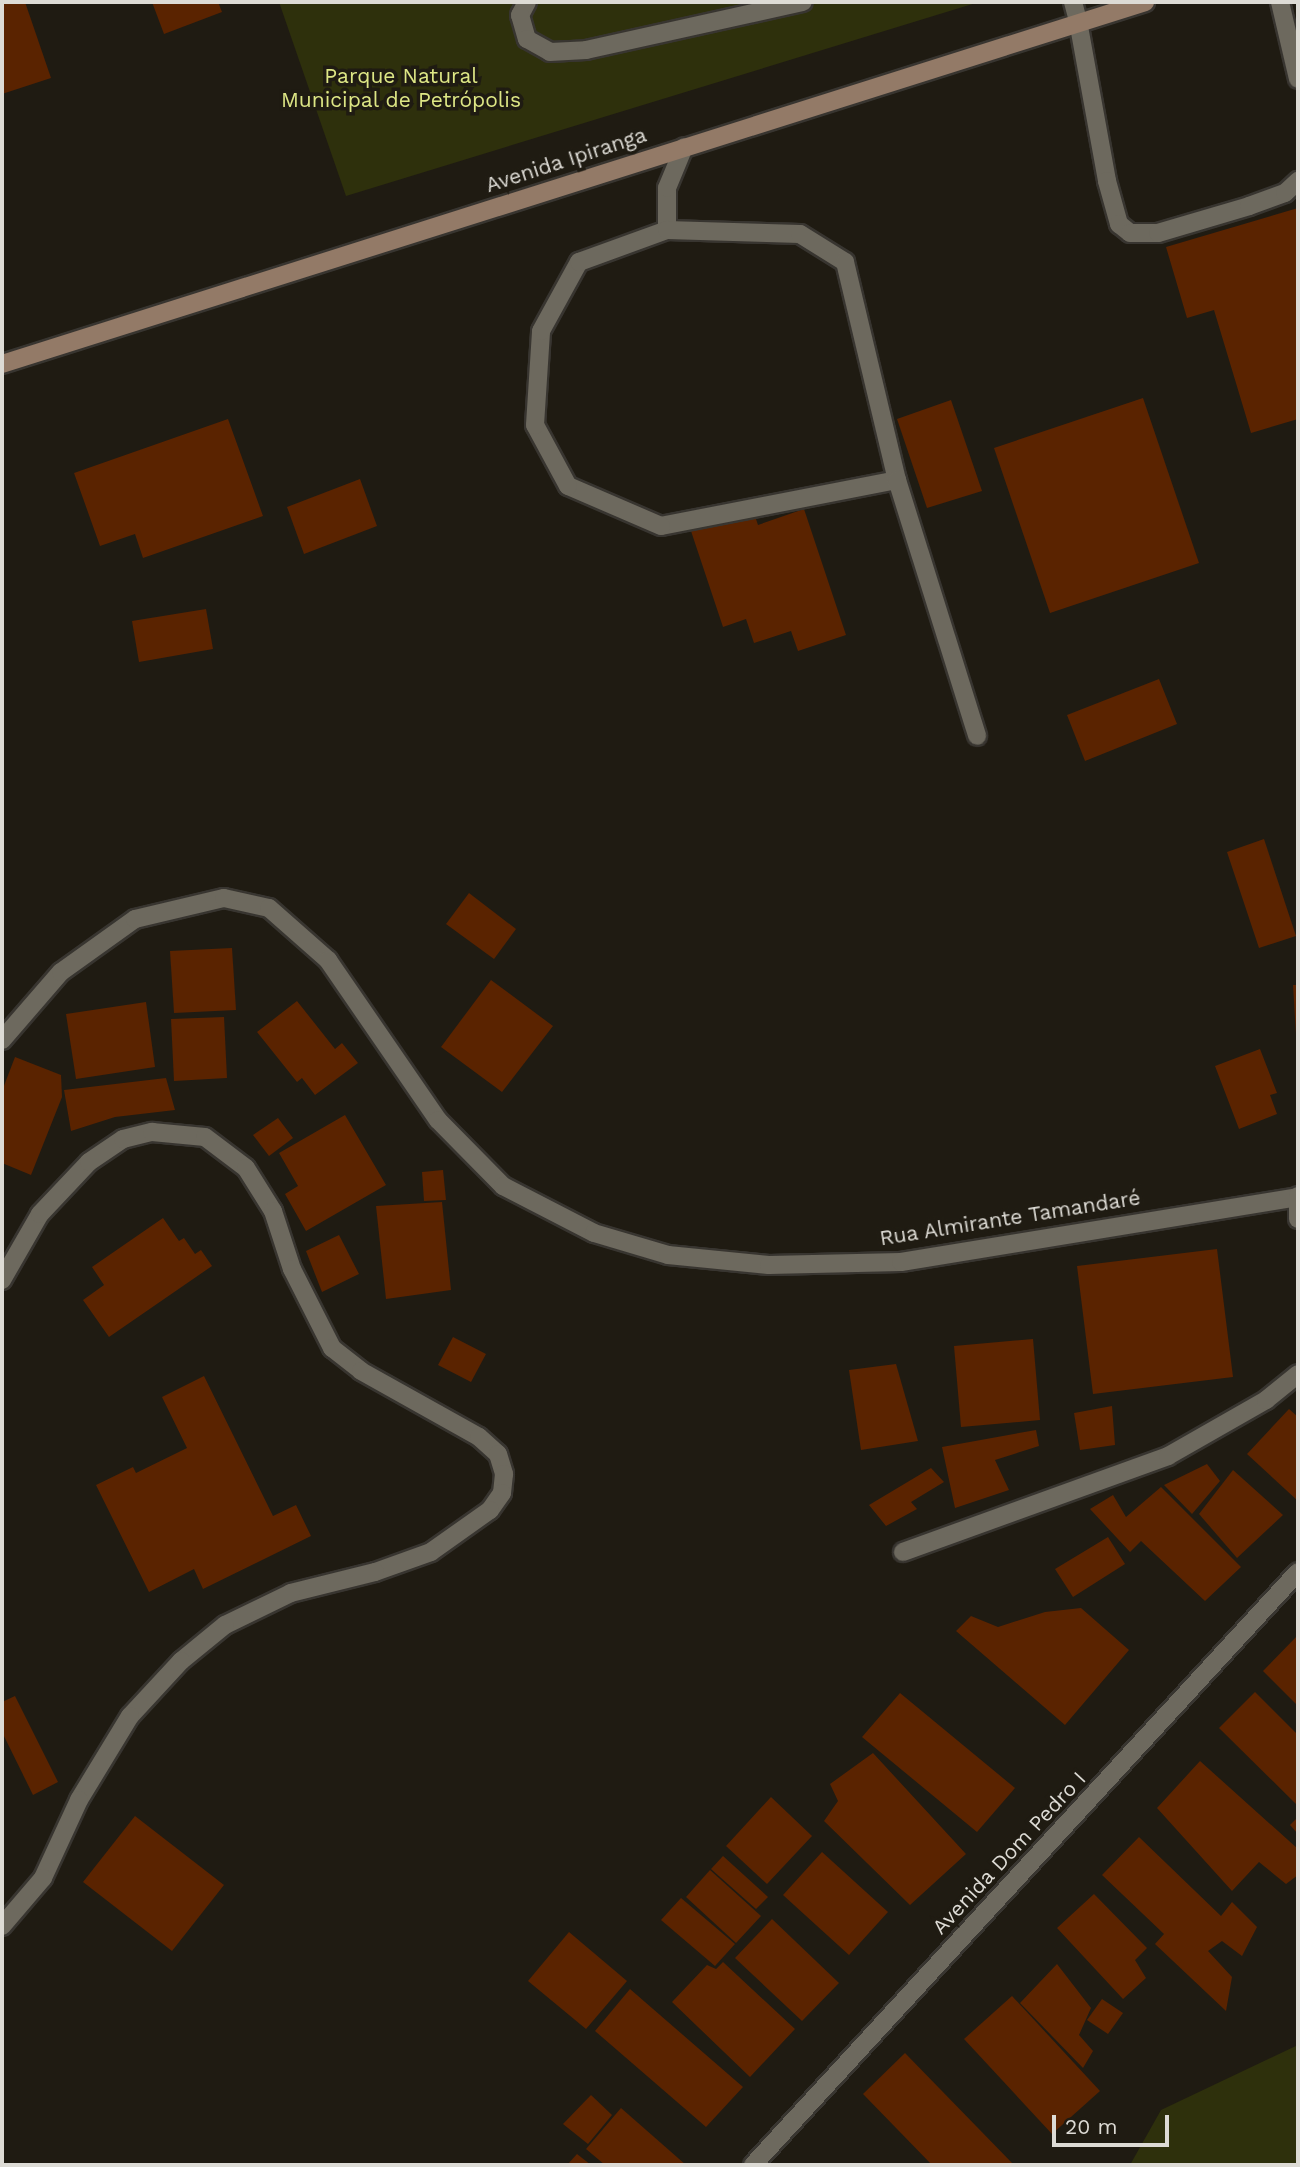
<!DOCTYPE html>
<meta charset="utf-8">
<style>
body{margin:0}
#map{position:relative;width:1300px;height:2167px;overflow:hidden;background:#1f1b12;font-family:"Work Sans",sans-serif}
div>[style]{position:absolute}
.green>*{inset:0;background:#2e300c}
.building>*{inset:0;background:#5a2300}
.roads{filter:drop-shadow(2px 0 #383530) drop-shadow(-2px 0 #383530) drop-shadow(0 2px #383530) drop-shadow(0 -2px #383530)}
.service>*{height:18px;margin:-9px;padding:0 9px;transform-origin:9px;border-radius:9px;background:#6d695e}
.minor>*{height:18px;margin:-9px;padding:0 9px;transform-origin:9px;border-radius:9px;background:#6d695e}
.secondary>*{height:18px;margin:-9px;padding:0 9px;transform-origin:9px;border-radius:9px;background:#937a67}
span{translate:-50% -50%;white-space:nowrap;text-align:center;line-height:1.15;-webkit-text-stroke:7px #1f1b12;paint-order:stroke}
.park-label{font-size:21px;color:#dde685}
.street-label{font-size:21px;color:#dddbd5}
.frame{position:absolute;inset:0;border:4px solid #dddbd5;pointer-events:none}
.scale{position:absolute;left:1052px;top:2115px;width:117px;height:32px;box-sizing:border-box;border:4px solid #dddbd5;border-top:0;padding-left:9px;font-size:21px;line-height:24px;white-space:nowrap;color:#dddbd5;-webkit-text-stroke:5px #1f1b12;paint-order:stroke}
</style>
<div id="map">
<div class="green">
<div style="clip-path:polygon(279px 2px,979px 2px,346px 196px)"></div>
<div style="clip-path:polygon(1298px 2045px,1298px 2165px,1130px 2165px,1161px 2110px)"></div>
</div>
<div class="building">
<div style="clip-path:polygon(2px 2px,25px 2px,51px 78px,2px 94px)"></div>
<div style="clip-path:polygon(152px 2px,218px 2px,222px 12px,164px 34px)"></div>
<div style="clip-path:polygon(1298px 208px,1298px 419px,1251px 433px,1214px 310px,1187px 318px,1166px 247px)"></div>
<div style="clip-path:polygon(1143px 398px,1199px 563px,1050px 613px,994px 448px)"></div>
<div style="clip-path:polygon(951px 400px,982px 491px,927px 508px,897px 419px)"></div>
<div style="clip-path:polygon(228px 419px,263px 516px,143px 558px,135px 534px,100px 546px,74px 473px)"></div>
<div style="clip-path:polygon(360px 479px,377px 526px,304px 554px,287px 507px)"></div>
<div style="clip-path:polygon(804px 509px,846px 635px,798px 651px,791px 631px,754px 643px,746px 619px,723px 627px,691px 531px,753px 510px,758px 525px)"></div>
<div style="clip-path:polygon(206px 609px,213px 649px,139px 662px,132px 621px)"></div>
<div style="clip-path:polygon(1159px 679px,1177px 724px,1085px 761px,1067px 715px)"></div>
<div style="clip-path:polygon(1264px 839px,1296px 936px,1259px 948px,1227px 852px)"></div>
<div style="clip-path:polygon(469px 893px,516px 929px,494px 959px,446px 924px)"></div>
<div style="clip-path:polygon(232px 948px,236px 1010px,174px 1013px,170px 951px)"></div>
<div style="clip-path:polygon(491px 980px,553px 1026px,502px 1092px,441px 1047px)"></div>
<div style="clip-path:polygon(1293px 985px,1298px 985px,1298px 1034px,1296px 1034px)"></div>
<div style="clip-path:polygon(297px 1001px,335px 1049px,342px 1043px,358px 1063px,315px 1095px,302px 1078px,297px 1082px,257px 1032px)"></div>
<div style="clip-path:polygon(146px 1002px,155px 1067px,76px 1079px,66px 1014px)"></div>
<div style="clip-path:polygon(224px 1017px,227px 1078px,174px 1081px,171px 1019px)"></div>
<div style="clip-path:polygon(1260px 1049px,1277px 1093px,1270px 1095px,1277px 1114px,1239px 1129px,1215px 1066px)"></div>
<div style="clip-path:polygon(15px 1057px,61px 1075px,62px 1097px,31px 1175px,2px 1163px,2px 1091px)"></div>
<div style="clip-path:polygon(166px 1078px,175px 1110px,115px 1117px,71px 1131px,64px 1090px)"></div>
<div style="clip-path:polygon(345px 1115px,386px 1185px,306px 1231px,285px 1194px,298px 1186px,279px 1153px)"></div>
<div style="clip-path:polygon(278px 1118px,293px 1138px,269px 1156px,253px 1135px)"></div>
<div style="clip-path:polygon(443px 1170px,446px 1200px,424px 1201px,422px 1172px)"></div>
<div style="clip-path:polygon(442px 1202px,451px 1290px,386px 1299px,376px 1206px)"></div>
<div style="clip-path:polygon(163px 1218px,179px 1241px,184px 1238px,195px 1254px,201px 1250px,212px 1266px,109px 1337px,83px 1300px,104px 1285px,92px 1267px)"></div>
<div style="clip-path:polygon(339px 1235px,359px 1274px,322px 1292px,306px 1251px)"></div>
<div style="clip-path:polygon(1217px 1249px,1233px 1377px,1093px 1394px,1077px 1266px)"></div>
<div style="clip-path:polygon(453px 1337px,486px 1354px,471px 1382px,438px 1365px)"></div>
<div style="clip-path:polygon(1033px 1339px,1040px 1420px,961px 1427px,954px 1346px)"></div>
<div style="clip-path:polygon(896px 1364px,918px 1441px,861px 1450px,849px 1370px)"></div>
<div style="clip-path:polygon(204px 1376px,273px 1516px,296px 1505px,311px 1536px,203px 1589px,194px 1569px,149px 1592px,96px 1485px,133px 1467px,136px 1473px,187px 1448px,162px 1397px)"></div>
<div style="clip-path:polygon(1112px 1406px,1115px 1445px,1080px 1450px,1074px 1413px)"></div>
<div style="clip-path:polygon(1289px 1409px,1298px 1417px,1298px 1501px,1247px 1454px)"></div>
<div style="clip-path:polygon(1036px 1430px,1039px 1446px,995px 1460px,1009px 1490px,955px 1508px,942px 1447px)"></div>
<div style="clip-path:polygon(1207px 1464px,1220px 1481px,1192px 1514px,1164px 1485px)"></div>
<div style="clip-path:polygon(931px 1468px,944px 1482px,911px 1502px,917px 1509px,886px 1526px,869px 1505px)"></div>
<div style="clip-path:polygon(1233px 1470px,1283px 1515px,1237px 1558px,1199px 1514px)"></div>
<div style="clip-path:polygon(1161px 1487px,1241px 1567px,1205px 1601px,1141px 1541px,1130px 1552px,1090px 1509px,1113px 1495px,1126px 1517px)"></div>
<div style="clip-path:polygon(1108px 1537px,1125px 1564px,1073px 1597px,1055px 1569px)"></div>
<div style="clip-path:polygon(1081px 1608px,1129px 1650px,1065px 1725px,956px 1631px,971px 1616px,998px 1627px,1045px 1612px)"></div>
<div style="clip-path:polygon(1298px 1635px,1298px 1706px,1263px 1671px)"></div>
<div style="clip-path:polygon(1255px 1692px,1298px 1735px,1298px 1806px,1219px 1728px)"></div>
<div style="clip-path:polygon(900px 1693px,1015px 1788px,977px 1832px,862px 1737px)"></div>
<div style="clip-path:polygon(15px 1696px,58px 1782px,33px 1795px,2px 1732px,2px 1702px)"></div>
<div style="clip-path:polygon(873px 1753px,966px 1854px,910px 1905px,824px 1821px,838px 1801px,830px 1784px)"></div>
<div style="clip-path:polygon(1200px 1761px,1298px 1849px,1298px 1875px,1286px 1884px,1259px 1862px,1232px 1891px,1157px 1808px)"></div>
<div style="clip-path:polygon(771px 1797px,812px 1836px,767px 1884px,726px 1846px)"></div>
<div style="clip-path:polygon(135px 1816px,224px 1885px,172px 1951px,83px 1882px)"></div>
<div style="clip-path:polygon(1298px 1817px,1298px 1834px,1290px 1825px)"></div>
<div style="clip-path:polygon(1139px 1837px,1221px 1916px,1232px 1902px,1257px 1927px,1242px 1956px,1222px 1941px,1208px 1951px,1232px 1977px,1226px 2011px,1155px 1944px,1164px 1934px,1102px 1875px)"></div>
<div style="clip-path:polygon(822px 1852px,888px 1912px,849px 1955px,783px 1895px)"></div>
<div style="clip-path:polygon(723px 1856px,768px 1897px,756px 1909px,711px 1869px)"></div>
<div style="clip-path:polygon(710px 1870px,761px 1916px,736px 1943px,686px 1897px)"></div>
<div style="clip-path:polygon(1094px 1894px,1147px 1948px,1135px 1960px,1146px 1978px,1123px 1999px,1057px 1928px)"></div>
<div style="clip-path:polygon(681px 1898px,735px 1944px,715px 1966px,661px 1920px)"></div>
<div style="clip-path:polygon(772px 1919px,839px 1983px,802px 2021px,735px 1958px)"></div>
<div style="clip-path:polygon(569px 1932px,627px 1981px,586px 2029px,528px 1981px)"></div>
<div style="clip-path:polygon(723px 1962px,795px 2029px,750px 2077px,672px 2002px,707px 1965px,716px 1969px)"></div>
<div style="clip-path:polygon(1057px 1964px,1091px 2008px,1079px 2035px,1093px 2051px,1083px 2068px,1020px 2003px)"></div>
<div style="clip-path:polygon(630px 1989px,743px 2087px,706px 2127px,595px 2031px)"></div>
<div style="clip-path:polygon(1012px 1996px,1100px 2091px,1052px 2134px,964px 2039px)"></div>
<div style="clip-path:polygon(1102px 1999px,1123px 2013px,1108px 2034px,1087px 2020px)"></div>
<div style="clip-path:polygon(905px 2053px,1014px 2165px,932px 2165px,863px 2094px)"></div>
<div style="clip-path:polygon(591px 2095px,612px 2115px,588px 2144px,563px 2124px)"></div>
<div style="clip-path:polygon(621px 2108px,686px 2165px,605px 2165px,586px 2149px)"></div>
<div style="clip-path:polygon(577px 2154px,591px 2165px,567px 2165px)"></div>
</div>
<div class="roads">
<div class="service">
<div style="left:1280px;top:2px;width:79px;rotate:76.8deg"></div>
<div style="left:1078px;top:21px;width:163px;rotate:79.7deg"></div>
<div style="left:1107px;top:181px;width:45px;rotate:74.4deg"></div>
<div style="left:1119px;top:224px;width:14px;rotate:39deg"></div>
<div style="left:1130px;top:233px;width:28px"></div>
<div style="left:1158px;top:233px;width:95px;rotate:-16.5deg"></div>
<div style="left:1249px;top:206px;width:38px;rotate:-20deg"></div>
<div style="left:1285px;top:193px;width:18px;rotate:-43deg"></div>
<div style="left:667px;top:230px;width:42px;rotate:-90deg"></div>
<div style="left:667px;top:188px;width:44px;rotate:-67.5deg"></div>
<div style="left:897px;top:480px;width:240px;rotate:169deg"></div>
<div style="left:661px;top:526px;width:101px;rotate:-156.7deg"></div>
<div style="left:568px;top:486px;width:69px;rotate:-118.4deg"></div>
<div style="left:535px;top:425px;width:94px;rotate:-86.3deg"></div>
<div style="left:541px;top:331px;width:79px;rotate:-61.2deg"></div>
<div style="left:579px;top:262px;width:94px;rotate:-20deg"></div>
<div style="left:667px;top:230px;width:133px;rotate:1.7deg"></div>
<div style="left:800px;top:234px;width:53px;rotate:31.9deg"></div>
<div style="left:845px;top:262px;width:224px;rotate:76.6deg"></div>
<div style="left:897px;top:480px;width:268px;rotate:72.6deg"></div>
<div style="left:903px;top:1552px;width:282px;rotate:-19.9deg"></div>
<div style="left:1168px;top:1456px;width:113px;rotate:-29.7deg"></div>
<div style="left:1266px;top:1400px;width:41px;rotate:-39.1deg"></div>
</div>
<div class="minor">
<div style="left:527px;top:2px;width:15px;rotate:118deg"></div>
<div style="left:520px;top:15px;width:25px;rotate:74deg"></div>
<div style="left:527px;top:39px;width:26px;rotate:29deg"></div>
<div style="left:550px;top:52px;width:36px;rotate:-3deg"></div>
<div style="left:586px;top:50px;width:222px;rotate:-12.5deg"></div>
<div style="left:1073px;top:2px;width:20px;rotate:75deg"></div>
<div style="left:2px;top:1040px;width:90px;rotate:-49.1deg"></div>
<div style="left:61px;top:972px;width:91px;rotate:-35.6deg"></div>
<div style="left:135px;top:919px;width:91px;rotate:-13.3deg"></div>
<div style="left:224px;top:898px;width:46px;rotate:12.5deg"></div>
<div style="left:269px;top:908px;width:79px;rotate:41.4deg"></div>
<div style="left:328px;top:960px;width:194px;rotate:55.5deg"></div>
<div style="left:438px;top:1120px;width:93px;rotate:45.4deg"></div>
<div style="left:503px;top:1186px;width:102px;rotate:27.3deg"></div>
<div style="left:594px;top:1233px;width:77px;rotate:16.6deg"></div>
<div style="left:668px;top:1255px;width:101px;rotate:5.7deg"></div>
<div style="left:769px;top:1265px;width:132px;rotate:-1.3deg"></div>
<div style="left:901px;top:1262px;width:402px;rotate:-9.3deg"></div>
<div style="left:1298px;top:1196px;width:23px;rotate:90deg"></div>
<div style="left:2px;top:1280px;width:76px;rotate:-60.1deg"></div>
<div style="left:40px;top:1214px;width:71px;rotate:-46.7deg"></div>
<div style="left:89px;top:1162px;width:41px;rotate:-34.1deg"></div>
<div style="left:123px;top:1139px;width:30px;rotate:-14deg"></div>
<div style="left:152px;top:1132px;width:53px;rotate:5.4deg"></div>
<div style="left:205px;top:1137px;width:51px;rotate:37.1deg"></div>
<div style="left:246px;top:1168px;width:51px;rotate:57.9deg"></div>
<div style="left:273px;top:1211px;width:61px;rotate:71.9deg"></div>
<div style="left:292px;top:1269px;width:89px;rotate:63.1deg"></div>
<div style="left:332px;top:1348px;width:37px;rotate:38deg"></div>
<div style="left:361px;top:1371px;width:135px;rotate:29.2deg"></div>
<div style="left:479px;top:1437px;width:25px;rotate:42deg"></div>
<div style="left:498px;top:1454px;width:21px;rotate:73deg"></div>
<div style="left:504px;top:1474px;width:19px;rotate:96deg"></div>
<div style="left:502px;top:1493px;width:21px;rotate:125deg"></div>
<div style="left:490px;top:1510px;width:72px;rotate:144.6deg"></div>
<div style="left:431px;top:1552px;width:59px;rotate:160.3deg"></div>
<div style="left:375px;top:1572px;width:87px;rotate:166deg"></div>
<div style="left:291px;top:1593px;width:73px;rotate:154.1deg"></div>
<div style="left:225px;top:1625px;width:57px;rotate:140.7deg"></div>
<div style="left:181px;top:1661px;width:75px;rotate:132.8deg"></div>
<div style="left:130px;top:1716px;width:98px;rotate:121.3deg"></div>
<div style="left:79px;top:1800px;width:86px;rotate:114.8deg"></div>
<div style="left:43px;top:1878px;width:63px;rotate:130.5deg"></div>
<div style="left:753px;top:2165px;width:805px;rotate:-47.42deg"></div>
</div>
<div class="secondary">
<div style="left:2px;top:364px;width:1199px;rotate:-17.57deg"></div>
</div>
</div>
<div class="park-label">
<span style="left:401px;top:88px">Parque Natural<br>Municipal de Petrópolis</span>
</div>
<div class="street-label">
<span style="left:566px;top:160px;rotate:-18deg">Avenida Ipiranga</span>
<span style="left:1010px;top:1218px;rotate:-9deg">Rua Almirante Tamandaré</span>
<span style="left:1009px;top:1853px;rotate:-47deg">Avenida Dom Pedro I</span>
</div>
<div class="frame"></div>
<div class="scale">20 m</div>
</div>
